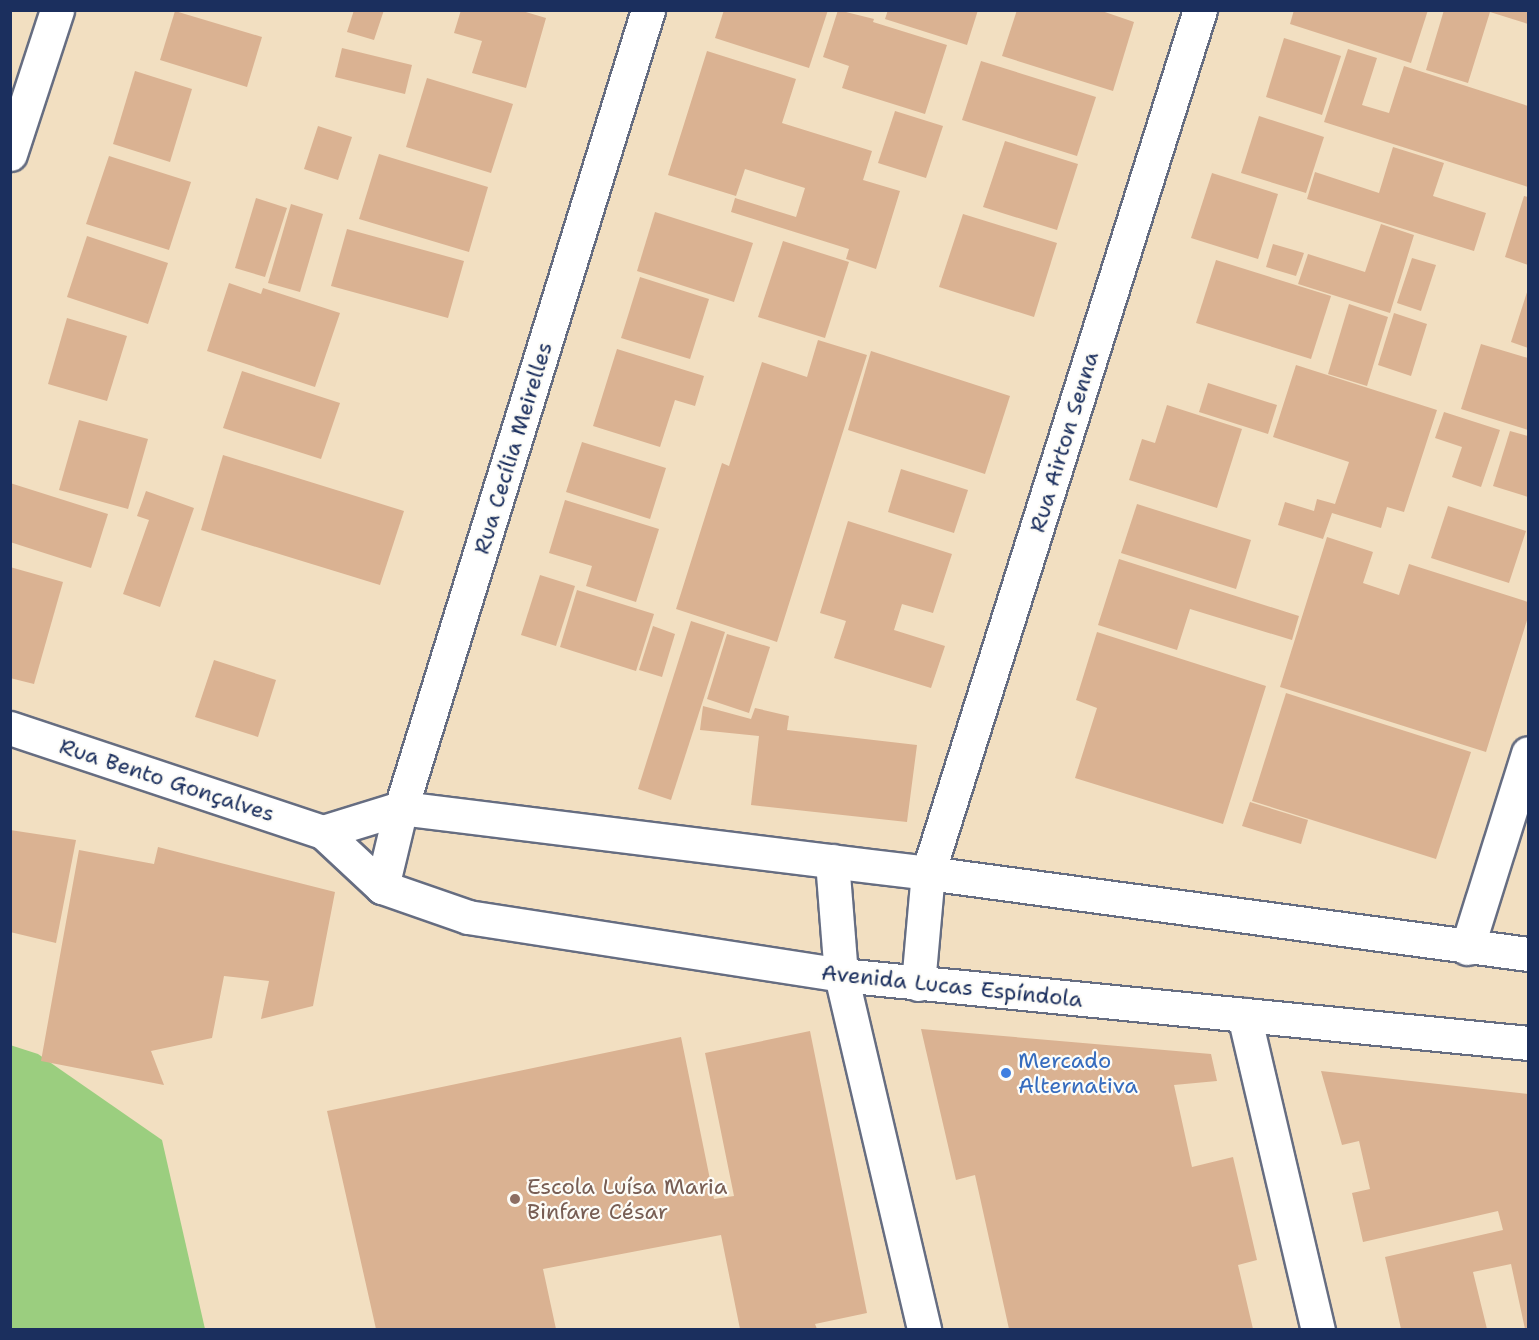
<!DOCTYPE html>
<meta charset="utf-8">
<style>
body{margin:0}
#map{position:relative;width:1539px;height:1340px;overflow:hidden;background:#f2dfc1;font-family:"Shantell Sans",sans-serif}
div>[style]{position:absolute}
.green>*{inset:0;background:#9bce7f}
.building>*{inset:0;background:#dab292}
.roads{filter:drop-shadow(2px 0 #666d81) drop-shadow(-2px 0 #666d81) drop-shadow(0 2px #666d81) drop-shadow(0 -2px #666d81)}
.minor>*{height:33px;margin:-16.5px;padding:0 16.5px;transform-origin:16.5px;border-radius:16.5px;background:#fff}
.tertiary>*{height:33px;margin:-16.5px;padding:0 16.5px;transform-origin:16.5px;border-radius:16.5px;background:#fff}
.dots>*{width:16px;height:16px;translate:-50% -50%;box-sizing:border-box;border:3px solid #fdfcf7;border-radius:50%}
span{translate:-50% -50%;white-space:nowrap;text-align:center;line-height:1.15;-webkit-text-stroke:4.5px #fdfcf7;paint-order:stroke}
.street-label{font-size:22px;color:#1b2f5e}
.shop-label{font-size:22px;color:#366cbe}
.left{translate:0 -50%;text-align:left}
.education-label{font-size:22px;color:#785e54}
.frame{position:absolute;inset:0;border:12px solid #1b2f5e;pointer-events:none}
</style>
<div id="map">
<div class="green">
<div style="clip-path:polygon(10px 1045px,38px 1054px,162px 1140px,205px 1329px,11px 1329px)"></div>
</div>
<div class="building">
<div style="clip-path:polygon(354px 10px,384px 10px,374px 40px,347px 32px)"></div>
<div style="clip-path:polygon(461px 10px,519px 10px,546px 18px,526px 88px,472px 73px,482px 41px,454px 33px)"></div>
<div style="clip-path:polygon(724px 10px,828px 10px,809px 68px,715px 38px)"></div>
<div style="clip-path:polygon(838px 10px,874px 19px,873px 22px,947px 45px,925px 114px,842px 88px,849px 66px,823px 57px)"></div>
<div style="clip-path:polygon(888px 10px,978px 10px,967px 45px,885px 19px)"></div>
<div style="clip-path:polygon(1017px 10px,1099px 10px,1134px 22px,1113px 91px,1002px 56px)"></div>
<div style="clip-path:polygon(1294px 10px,1428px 10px,1411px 63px,1290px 24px)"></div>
<div style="clip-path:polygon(1444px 10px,1528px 10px,1528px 24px,1490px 12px,1468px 83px,1426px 70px)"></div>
<div style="clip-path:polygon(175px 11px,262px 37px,247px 87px,160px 60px)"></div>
<div style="clip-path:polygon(1284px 38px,1341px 56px,1322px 115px,1266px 97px)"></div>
<div style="clip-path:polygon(342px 48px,412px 65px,405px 94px,335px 77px)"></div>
<div style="clip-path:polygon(1348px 49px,1377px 58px,1362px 105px,1389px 113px,1404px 66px,1528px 106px,1528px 187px,1324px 122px)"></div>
<div style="clip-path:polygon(707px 51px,796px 79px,782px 123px,872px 151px,863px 180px,900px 191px,876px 269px,846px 259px,849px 249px,731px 212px,735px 198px,796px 217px,805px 188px,745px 169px,736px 196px,668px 175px)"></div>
<div style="clip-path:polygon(981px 61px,1096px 97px,1077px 156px,962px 120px)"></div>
<div style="clip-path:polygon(135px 71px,192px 89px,170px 162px,113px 144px)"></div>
<div style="clip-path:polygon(427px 78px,513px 104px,491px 173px,406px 147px)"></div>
<div style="clip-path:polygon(895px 111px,943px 126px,926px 178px,878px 163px)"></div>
<div style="clip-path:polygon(1259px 116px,1324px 137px,1306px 193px,1241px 173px)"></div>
<div style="clip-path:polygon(318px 126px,352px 137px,338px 180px,304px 169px)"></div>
<div style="clip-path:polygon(1005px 141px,1078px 164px,1057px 230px,983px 207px)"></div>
<div style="clip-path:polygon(1393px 147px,1444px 163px,1433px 196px,1486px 213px,1474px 251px,1307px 199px,1315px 172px,1379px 193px)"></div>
<div style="clip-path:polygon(379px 154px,488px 187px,469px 252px,359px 219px)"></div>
<div style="clip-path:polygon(109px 156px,191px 182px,169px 250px,86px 224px)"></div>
<div style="clip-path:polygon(1212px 173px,1278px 194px,1258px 259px,1191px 238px)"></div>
<div style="clip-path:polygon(1524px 196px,1528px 197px,1528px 265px,1505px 257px)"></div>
<div style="clip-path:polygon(256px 198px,287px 208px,265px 277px,235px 268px)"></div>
<div style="clip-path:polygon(291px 204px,323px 214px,300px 292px,268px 283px)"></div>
<div style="clip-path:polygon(655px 212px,753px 243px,734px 302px,637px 271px)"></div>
<div style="clip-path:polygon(963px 214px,1057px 243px,1034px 317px,939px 287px)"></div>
<div style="clip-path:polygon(1381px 224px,1414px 235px,1390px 313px,1298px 284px,1308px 254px,1365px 272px)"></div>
<div style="clip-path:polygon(347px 229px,464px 261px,448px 318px,331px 286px)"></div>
<div style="clip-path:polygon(87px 236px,168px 263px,148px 324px,67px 297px)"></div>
<div style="clip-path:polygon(783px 241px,849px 262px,825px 338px,758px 317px)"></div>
<div style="clip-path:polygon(1273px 244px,1304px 253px,1296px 276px,1266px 267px)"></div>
<div style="clip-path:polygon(1412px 258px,1436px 265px,1421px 311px,1397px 303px)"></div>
<div style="clip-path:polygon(1216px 260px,1331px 296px,1311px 359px,1196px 323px)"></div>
<div style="clip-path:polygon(640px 277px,709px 299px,690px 359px,621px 338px)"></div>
<div style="clip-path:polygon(229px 283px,261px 294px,263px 288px,340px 313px,315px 387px,207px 351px)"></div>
<div style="clip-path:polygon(1528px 289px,1528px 348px,1511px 342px)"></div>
<div style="clip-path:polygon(1349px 304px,1388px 317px,1367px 386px,1328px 374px)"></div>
<div style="clip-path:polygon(1394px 313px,1427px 324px,1411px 376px,1378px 365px)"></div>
<div style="clip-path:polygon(67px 318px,127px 336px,107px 401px,48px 384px)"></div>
<div style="clip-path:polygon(818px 340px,867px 355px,777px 642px,676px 609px,722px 463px,729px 466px,762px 362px,807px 377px)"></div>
<div style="clip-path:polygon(1481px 344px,1528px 358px,1528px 430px,1461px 409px)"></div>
<div style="clip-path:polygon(617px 349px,704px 376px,695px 406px,675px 400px,660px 447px,593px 426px)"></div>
<div style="clip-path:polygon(871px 351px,1010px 396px,985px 474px,848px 430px)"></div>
<div style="clip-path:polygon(1296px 365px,1437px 410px,1404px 512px,1387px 507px,1381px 528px,1332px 513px,1323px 539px,1278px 525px,1285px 502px,1314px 511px,1317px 499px,1335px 504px,1349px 462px,1273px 437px)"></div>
<div style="clip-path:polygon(242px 371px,340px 403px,321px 459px,223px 428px)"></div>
<div style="clip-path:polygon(1208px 383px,1277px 405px,1268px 434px,1199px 412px)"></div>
<div style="clip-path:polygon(1167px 405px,1242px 429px,1217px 508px,1129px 480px,1142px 439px,1155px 443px)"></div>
<div style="clip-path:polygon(1444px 412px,1500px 430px,1481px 487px,1452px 477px,1462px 447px,1435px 438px)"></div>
<div style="clip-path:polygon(79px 420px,148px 439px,128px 509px,59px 490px)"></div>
<div style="clip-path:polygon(1510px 431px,1528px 436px,1528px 497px,1493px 486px)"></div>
<div style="clip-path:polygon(582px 442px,666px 468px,650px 519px,566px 492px)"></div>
<div style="clip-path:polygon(223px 455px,404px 511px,380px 585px,201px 530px)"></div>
<div style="clip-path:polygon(901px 469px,968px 490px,954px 533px,888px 512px)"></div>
<div style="clip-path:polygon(10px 483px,108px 514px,91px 568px,10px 542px)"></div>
<div style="clip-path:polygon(146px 491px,194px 508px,160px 607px,123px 594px,149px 520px,137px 516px)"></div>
<div style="clip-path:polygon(565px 500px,659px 529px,636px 602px,586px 586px,592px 566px,549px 553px)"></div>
<div style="clip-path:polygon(1137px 504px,1251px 540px,1236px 589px,1121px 553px)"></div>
<div style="clip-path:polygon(1448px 506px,1526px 531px,1509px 583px,1431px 558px)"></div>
<div style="clip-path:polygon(848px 521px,952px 554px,933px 613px,902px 604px,894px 630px,945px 646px,931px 688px,834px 658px,846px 621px,820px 613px)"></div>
<div style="clip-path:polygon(1327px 537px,1373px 552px,1363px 583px,1399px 595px,1409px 564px,1528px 602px,1528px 617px,1486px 752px,1280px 687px)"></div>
<div style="clip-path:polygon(1119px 559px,1299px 616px,1292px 640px,1190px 609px,1177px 650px,1098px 625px)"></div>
<div style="clip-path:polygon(10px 567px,63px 582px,34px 684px,10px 678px)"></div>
<div style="clip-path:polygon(540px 575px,575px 586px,556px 646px,521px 635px)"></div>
<div style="clip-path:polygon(577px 590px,654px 614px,636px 671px,560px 647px)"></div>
<div style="clip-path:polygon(691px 621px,725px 632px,671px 800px,638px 789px)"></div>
<div style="clip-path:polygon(653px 626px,675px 634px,662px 677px,639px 670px)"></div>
<div style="clip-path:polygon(1097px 632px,1266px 686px,1223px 824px,1075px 778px,1097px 708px,1076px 700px)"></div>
<div style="clip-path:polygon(727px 634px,770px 647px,749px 713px,707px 699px)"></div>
<div style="clip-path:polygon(214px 660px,276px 680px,258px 737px,195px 717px)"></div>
<div style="clip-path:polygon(1286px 693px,1471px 752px,1436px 859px,1252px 801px)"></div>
<div style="clip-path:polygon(703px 706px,751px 719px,755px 708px,789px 716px,787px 730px,917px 745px,907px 822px,751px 805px,759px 736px,700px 730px)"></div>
<div style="clip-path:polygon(1250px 802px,1308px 820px,1301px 844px,1242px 826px)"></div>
<div style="clip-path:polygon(10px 830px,76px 840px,56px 943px,10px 932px)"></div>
<div style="clip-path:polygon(158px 847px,335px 892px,313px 1006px,261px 1019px,269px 981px,224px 976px,212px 1038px,151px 1051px,164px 1085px,41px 1061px,79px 850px,154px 864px)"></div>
<div style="clip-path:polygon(921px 1029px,1211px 1054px,1217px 1081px,1174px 1085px,1192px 1167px,1233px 1157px,1257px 1260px,1238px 1265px,1253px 1329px,1009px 1329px,975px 1175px,956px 1180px)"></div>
<div style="clip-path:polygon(810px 1031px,867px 1313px,815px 1324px,817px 1329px,740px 1329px,721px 1235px,543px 1269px,556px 1329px,376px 1329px,327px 1111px,681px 1037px,714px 1199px,734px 1196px,705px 1053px)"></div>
<div style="clip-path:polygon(1321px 1071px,1528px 1094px,1528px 1329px,1525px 1329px,1511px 1264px,1473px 1272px,1487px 1329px,1401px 1329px,1385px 1257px,1503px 1230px,1498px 1211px,1363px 1242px,1352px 1193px,1370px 1189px,1359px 1141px,1342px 1145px)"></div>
</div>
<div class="roads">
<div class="minor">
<div style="left:832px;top:861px;width:114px;rotate:85.5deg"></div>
<div style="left:841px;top:975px;width:365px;rotate:76.8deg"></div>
<div style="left:918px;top:984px;width:111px;rotate:-84.9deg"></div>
<div style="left:928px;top:873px;width:905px;rotate:-72.51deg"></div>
<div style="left:1244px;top:1015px;width:324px;rotate:76.8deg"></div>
</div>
<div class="tertiary">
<div style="left:10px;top:154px;width:151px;rotate:-71.9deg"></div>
<div style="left:10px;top:728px;width:330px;rotate:18.4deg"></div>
<div style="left:323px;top:832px;width:81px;rotate:43deg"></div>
<div style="left:382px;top:887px;width:91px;rotate:19.2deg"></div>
<div style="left:468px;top:917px;width:377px;rotate:8.8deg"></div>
<div style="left:841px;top:975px;width:690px;rotate:5.65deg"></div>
<div style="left:323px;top:832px;width:82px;rotate:-17.1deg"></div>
<div style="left:401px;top:808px;width:531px;rotate:7.03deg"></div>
<div style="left:928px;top:873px;width:605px;rotate:7.69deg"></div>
<div style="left:382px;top:887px;width:81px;rotate:-76.5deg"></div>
<div style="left:401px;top:808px;width:835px;rotate:-72.8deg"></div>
<div style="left:1467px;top:948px;width:204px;rotate:-72.6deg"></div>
</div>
</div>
<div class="dots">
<div style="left:1006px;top:1073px;background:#3f7fe0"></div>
<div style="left:515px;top:1199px;background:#8d6e63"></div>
</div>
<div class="street-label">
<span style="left:1064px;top:442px;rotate:-73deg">Rua Airton Senna</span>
<span style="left:513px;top:448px;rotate:-73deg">Rua Cecília Meirelles</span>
<span style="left:167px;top:780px;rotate:18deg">Rua Bento Gonçalves</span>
<span style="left:952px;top:986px;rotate:6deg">Avenida Lucas Espíndola</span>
</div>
<div class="shop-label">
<span class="left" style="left:1018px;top:1073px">Mercado<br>Alternativa</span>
</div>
<div class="education-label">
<span class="left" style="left:527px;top:1199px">Escola Luísa Maria<br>Binfare César</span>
</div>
<div class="frame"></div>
</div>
